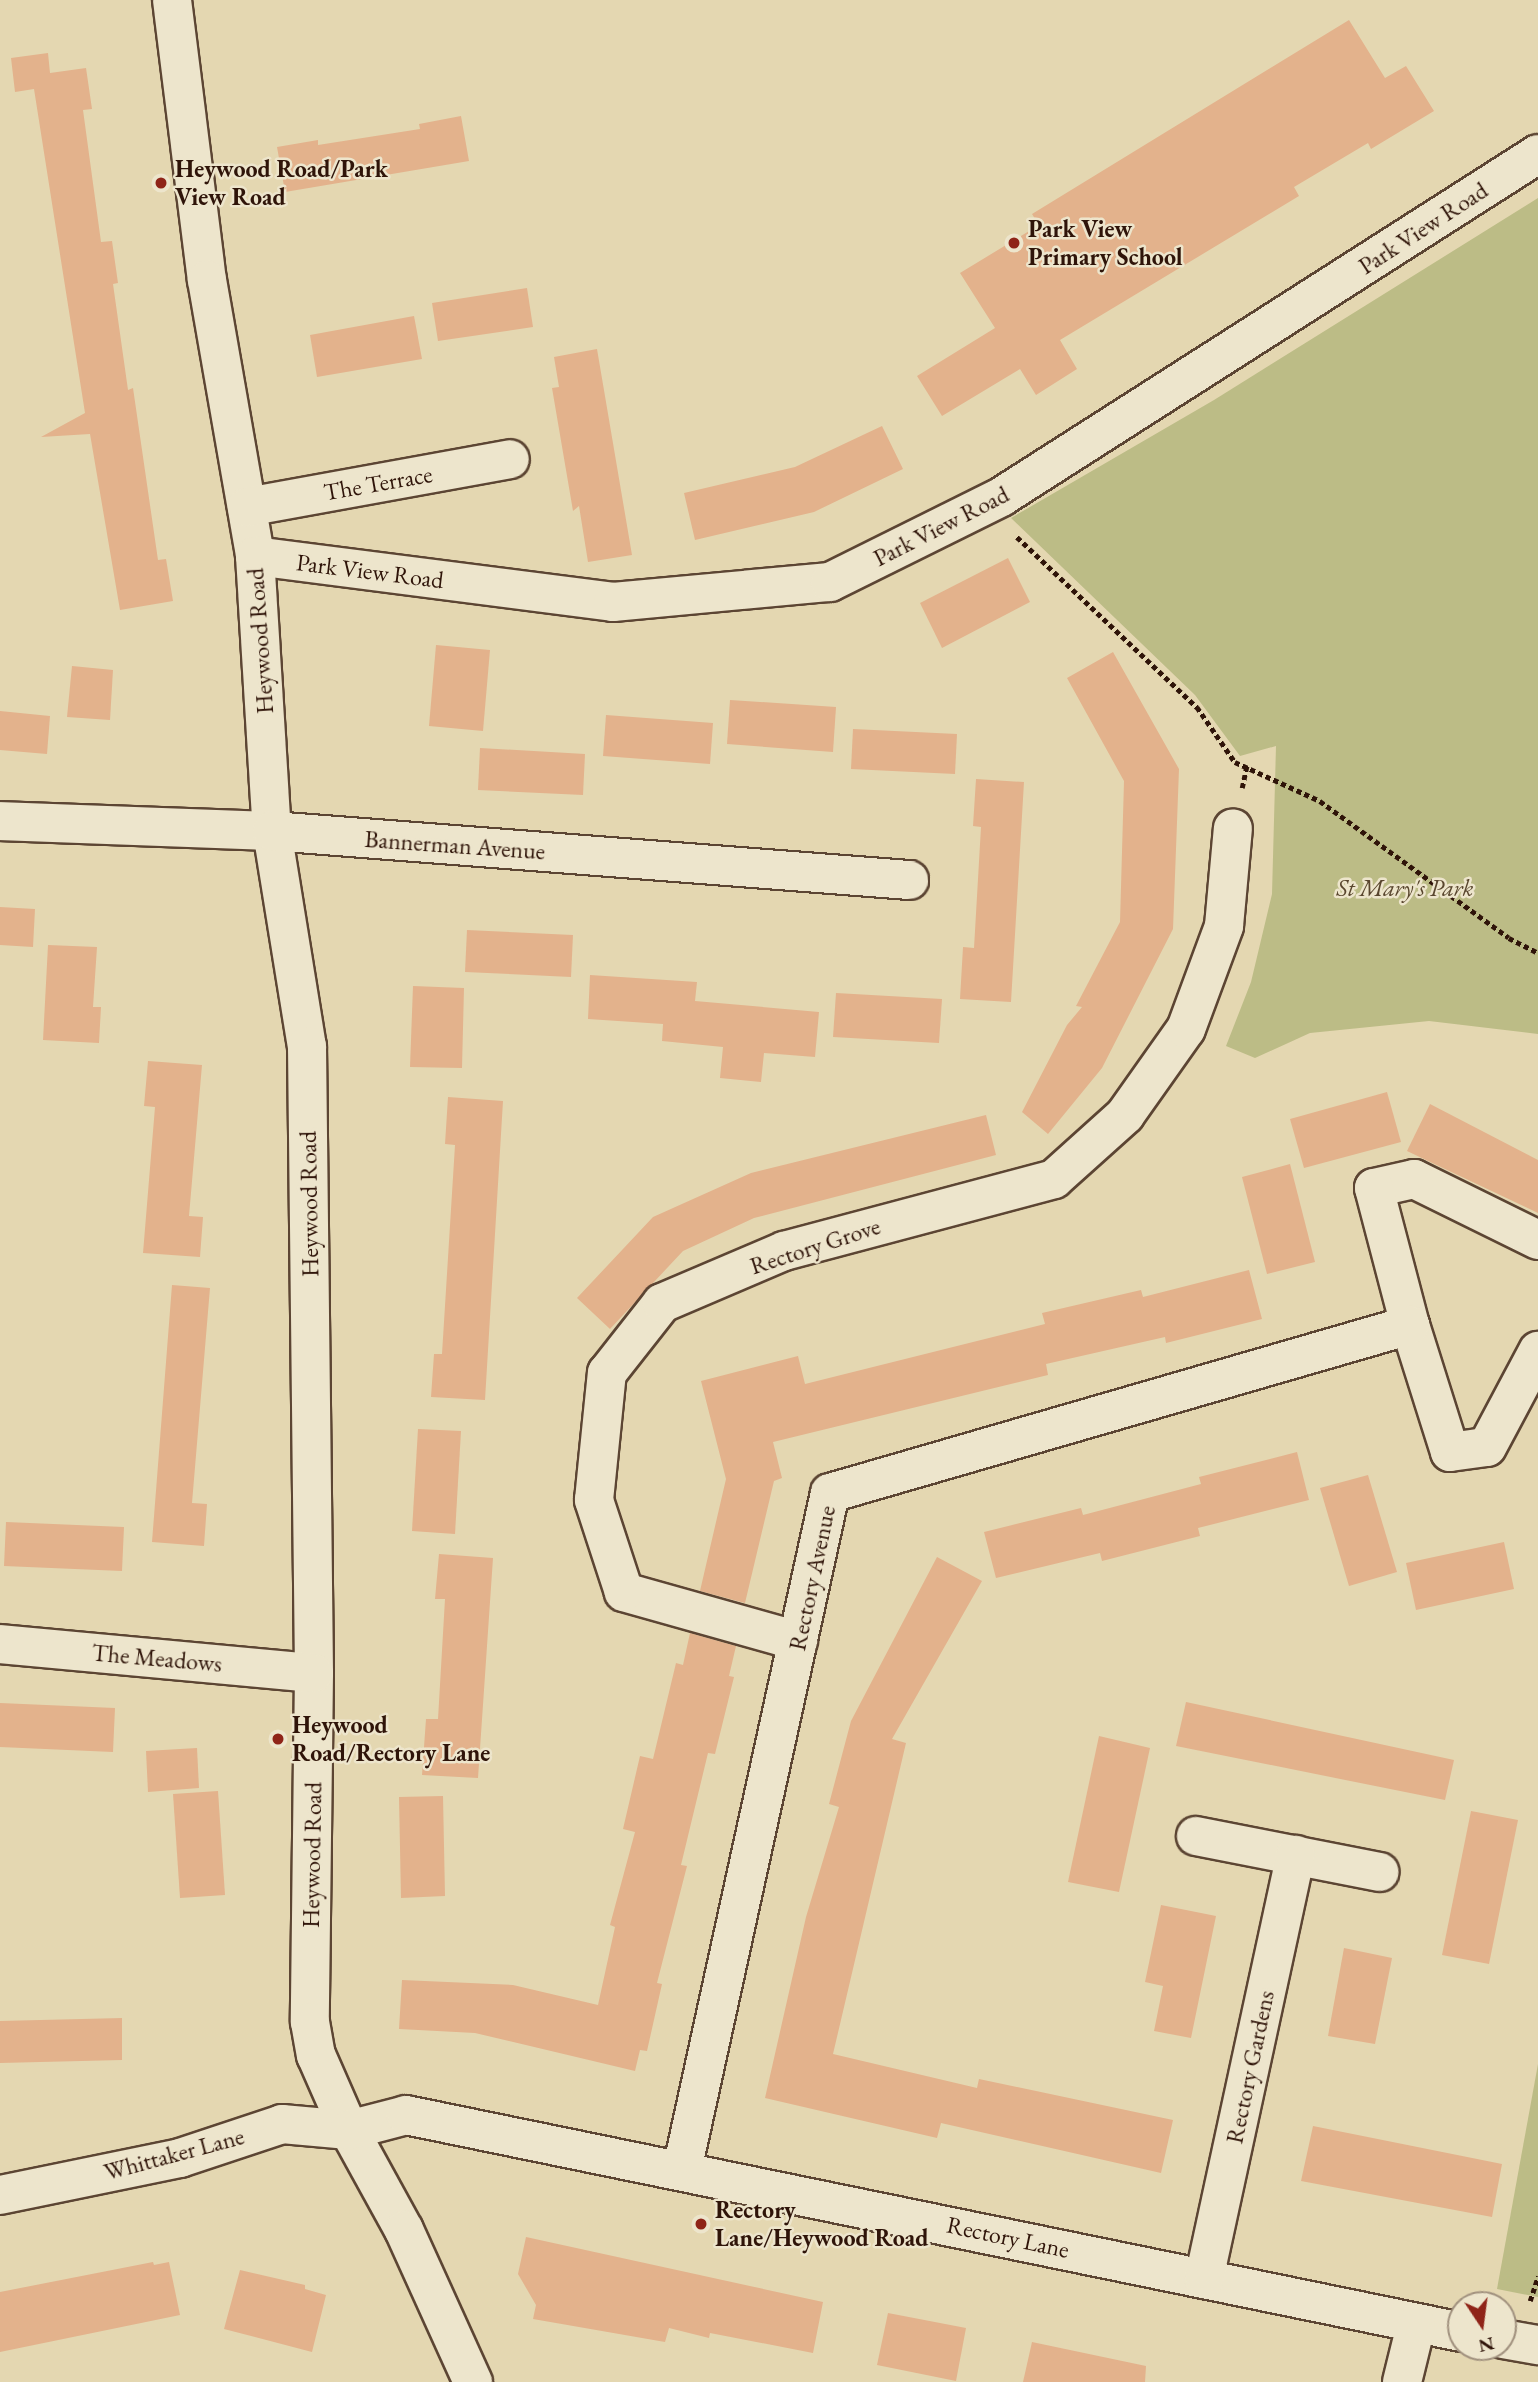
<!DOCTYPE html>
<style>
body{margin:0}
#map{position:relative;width:1538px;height:2382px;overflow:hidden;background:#e4d7b1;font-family:"EB Garamond",serif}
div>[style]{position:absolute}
.green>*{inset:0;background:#bcbc86}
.building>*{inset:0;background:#e3b28c}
.path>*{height:4.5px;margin-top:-2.25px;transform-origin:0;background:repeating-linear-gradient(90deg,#2f1409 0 5px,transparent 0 8.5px)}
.roads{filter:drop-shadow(2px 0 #5c4533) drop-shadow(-2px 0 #5c4533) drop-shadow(0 2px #5c4533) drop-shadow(0 -2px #5c4533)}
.minor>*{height:38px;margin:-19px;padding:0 19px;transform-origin:19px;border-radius:19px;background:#ede5cc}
.dots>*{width:19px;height:19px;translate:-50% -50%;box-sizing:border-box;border:4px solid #ede5cc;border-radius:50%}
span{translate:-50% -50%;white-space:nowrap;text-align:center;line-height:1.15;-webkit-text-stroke:5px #ede5cc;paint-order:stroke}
.poi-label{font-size:24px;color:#2f1409;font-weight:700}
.left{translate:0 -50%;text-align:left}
.street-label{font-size:24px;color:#2f1409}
.park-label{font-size:24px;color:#59462e;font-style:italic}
.north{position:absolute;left:1447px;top:2291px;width:70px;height:70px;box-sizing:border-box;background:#ede5cc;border:2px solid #a1917e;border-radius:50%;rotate:167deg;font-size:19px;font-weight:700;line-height:28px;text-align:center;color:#2f1409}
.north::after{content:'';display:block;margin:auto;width:24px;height:32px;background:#8f2418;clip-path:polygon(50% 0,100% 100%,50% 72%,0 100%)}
</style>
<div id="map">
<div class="green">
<div style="clip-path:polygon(1538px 198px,1538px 1034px,1429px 1021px,1310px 1033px,1255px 1058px,1226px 1046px,1251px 982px,1272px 894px,1276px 746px,1240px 756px,1195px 695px,1011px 518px,1214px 400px)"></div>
<div style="clip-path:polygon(1538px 2064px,1538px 2297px,1497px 2289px)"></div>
</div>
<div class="building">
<div style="clip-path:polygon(1349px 20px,1385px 78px,1406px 66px,1434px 111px,1371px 149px,1368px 143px,1294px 187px,1299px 196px,1060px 340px,1077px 369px,1036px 395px,1020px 369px,942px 416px,917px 376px,995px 328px,960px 273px,1039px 225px,1032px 214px)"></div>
<div style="clip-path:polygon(48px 53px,50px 73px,86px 68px,92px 109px,83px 110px,101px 242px,112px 241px,118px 283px,113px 284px,128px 390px,133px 388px,158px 560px,166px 559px,173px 601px,120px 610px,90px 434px,41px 437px,85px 413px,34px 89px,15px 92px,11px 58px)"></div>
<div style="clip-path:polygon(461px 116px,469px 161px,285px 192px,277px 147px,318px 140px,318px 145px,420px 129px,419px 124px)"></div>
<div style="clip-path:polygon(527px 288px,533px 327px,438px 341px,432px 303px)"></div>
<div style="clip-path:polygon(414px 316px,422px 359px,317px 377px,310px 335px)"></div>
<div style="clip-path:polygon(597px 349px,632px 555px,588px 562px,579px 506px,573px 511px,552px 388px,559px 387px,554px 357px)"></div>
<div style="clip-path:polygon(882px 426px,903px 469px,814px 512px,695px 540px,684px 493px,795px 467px)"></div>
<div style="clip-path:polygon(1008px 558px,1030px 602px,942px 648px,920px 603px)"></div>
<div style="clip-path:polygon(436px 645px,490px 650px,483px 731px,429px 726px)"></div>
<div style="clip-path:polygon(1113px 652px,1179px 769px,1173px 929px,1102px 1068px,1048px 1134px,1022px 1112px,1067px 1025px,1082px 1007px,1076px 1006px,1120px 922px,1124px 781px,1067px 678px)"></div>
<div style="clip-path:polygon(72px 666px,113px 670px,110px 720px,67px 717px)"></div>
<div style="clip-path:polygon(730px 700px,836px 707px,833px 752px,727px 744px)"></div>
<div style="clip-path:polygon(0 711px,50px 716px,47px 754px,0 750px)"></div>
<div style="clip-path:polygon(606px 715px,713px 723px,710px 764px,603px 756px)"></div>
<div style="clip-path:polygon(853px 729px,957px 734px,955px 774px,851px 769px)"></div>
<div style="clip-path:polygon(480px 748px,585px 754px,583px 795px,478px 790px)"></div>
<div style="clip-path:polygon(976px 779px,1024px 782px,1011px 1002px,960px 999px,963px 947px,974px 948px,981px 827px,973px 826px)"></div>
<div style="clip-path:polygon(0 907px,35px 909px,33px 947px,0 945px)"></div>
<div style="clip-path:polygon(467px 930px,573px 935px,571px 977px,465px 972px)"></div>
<div style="clip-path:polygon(48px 945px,97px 947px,93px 1007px,101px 1007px,99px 1043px,43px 1040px)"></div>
<div style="clip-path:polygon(590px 975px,697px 982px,695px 1001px,819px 1012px,815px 1057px,764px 1053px,761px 1082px,720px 1078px,723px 1047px,662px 1041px,663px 1024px,588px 1019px)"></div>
<div style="clip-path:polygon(413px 986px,464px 988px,462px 1068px,410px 1067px)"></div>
<div style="clip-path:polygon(836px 993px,942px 999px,939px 1043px,833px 1037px)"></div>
<div style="clip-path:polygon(148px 1061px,202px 1065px,189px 1216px,203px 1217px,200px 1257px,143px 1253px,155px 1107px,144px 1106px)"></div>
<div style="clip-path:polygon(1387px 1092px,1401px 1142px,1304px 1168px,1290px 1119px)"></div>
<div style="clip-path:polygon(448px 1097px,503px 1101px,485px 1400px,431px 1397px,434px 1354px,442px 1354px,455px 1145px,445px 1144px)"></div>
<div style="clip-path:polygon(1430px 1104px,1538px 1160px,1538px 1213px,1407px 1151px)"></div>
<div style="clip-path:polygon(986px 1115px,996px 1155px,754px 1218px,683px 1251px,610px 1329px,577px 1298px,653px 1217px,751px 1173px)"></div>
<div style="clip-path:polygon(1290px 1164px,1315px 1262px,1267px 1274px,1242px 1177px)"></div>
<div style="clip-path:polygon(1249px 1270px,1262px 1319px,1166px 1343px,1165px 1337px,1046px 1364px,1048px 1375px,773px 1442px,782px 1478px,774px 1481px,745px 1603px,700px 1591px,726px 1479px,701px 1381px,798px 1356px,805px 1384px,1045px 1324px,1042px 1313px,1141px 1290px,1143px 1297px)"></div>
<div style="clip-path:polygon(172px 1285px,210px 1288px,192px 1503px,207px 1504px,204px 1546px,152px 1542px)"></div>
<div style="clip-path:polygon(418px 1429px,461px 1431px,455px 1534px,412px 1531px)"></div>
<div style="clip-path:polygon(1297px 1452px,1309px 1500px,1198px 1528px,1200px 1536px,1102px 1561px,1100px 1553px,996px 1578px,984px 1532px,1081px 1508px,1083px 1515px,1201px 1484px,1199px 1477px)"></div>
<div style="clip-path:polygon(1368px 1475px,1397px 1572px,1349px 1586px,1320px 1488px)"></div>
<div style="clip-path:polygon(6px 1522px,124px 1527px,122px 1571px,4px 1566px)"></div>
<div style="clip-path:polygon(1504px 1542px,1514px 1589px,1416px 1610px,1406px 1563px)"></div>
<div style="clip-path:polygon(439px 1554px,493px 1558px,478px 1778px,422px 1775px,426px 1719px,438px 1719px,445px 1599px,435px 1599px)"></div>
<div style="clip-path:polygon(937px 1557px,982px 1581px,892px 1739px,906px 1743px,833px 2054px,977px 2088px,979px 2079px,1173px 2120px,1161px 2173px,941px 2123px,937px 2138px,765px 2098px,806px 1917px,839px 1807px,829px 1804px,851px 1721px)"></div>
<div style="clip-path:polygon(690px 1633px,736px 1646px,729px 1676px,734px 1677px,715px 1754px,708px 1753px,681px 1865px,687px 1866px,657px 1983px,662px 1984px,647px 2051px,640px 2050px,635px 2071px,475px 2033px,399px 2029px,402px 1980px,513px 1985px,598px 2005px,615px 1927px,610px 1925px,635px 1832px,623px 1829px,640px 1756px,653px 1759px,676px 1663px,683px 1665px)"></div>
<div style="clip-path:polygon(1186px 1702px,1454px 1760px,1445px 1800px,1176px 1746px)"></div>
<div style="clip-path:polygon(0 1703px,115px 1708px,113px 1752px,0 1747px)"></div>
<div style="clip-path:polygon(1099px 1736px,1150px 1748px,1119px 1892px,1068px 1882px)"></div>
<div style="clip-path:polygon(197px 1748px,199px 1788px,148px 1792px,146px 1751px)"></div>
<div style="clip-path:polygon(218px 1791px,225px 1895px,180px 1898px,173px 1794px)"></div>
<div style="clip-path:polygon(443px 1796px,445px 1896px,401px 1898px,399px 1797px)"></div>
<div style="clip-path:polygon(1471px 1811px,1518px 1820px,1489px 1964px,1442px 1955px)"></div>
<div style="clip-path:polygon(1161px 1905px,1216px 1916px,1191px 2038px,1154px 2031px,1163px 1986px,1145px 1982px)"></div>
<div style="clip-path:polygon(1344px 1948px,1392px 1958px,1375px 2044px,1328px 2036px)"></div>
<div style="clip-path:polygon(122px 2018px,122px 2060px,0 2063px,0 2021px)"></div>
<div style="clip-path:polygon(1313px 2126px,1502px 2164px,1492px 2217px,1301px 2181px)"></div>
<div style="clip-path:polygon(526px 2237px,823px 2302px,813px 2353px,710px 2333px,709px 2338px,669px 2328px,665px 2342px,533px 2319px,536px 2305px,518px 2274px)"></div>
<div style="clip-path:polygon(153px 2262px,154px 2265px,169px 2262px,180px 2315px,0 2352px,0 2292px)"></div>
<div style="clip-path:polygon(240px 2270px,305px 2285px,305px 2289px,326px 2295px,312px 2352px,224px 2329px)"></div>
<div style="clip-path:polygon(888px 2313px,966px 2328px,956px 2381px,877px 2365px)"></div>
<div style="clip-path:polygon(1032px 2342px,1146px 2366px,1145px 2382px,1023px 2382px)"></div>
</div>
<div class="path">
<div style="left:1017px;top:537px;width:248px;rotate:43.4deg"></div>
<div style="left:1197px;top:707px;width:67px;rotate:55.4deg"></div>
<div style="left:1235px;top:762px;width:94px;rotate:24.6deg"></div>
<div style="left:1320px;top:801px;width:233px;rotate:35.9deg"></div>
<div style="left:1509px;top:938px;width:33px;rotate:27deg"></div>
<div style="left:1242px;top:788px;width:24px;rotate:-78deg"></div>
<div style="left:1530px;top:2301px;width:26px;rotate:-72deg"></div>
</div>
<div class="roads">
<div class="minor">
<div style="left:172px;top:0;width:282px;rotate:82.9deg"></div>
<div style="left:207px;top:280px;width:280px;rotate:80.1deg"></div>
<div style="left:255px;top:556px;width:276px;rotate:86.5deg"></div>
<div style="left:272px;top:831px;width:218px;rotate:80.8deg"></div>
<div style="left:307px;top:1046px;width:627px;rotate:89.36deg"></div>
<div style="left:314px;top:1673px;width:349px;rotate:90.7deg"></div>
<div style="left:310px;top:2022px;width:34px;rotate:80deg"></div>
<div style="left:316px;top:2055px;width:82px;rotate:66.3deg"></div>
<div style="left:349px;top:2130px;width:114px;rotate:61.2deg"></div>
<div style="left:404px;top:2230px;width:167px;rotate:65.6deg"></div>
<div style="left:247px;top:507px;width:267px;rotate:-10.3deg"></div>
<div style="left:255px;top:556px;width:361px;rotate:7.3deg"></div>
<div style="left:613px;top:602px;width:218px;rotate:-5.3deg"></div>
<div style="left:830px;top:582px;width:191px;rotate:-26.4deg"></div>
<div style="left:1001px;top:497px;width:637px;rotate:-32.57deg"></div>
<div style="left:0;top:821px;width:272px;rotate:2.1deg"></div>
<div style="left:272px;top:831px;width:639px;rotate:4.4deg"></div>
<div style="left:1538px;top:1240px;width:138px;rotate:-153.8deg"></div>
<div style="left:1414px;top:1179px;width:41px;rotate:167.3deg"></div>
<div style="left:1374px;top:1188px;width:142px;rotate:75.3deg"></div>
<div style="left:1410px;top:1325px;width:133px;rotate:72.5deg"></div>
<div style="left:1450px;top:1452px;width:37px;rotate:-8deg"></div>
<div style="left:1487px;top:1447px;width:109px;rotate:-62deg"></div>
<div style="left:798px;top:1641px;width:181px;rotate:-164.3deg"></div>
<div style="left:624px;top:1592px;width:97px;rotate:-108.1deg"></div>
<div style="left:594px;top:1500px;width:128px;rotate:-84.2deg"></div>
<div style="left:607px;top:1373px;width:89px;rotate:-51.8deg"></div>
<div style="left:662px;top:1303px;width:133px;rotate:-23.1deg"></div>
<div style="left:784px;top:1251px;width:279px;rotate:-14.9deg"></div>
<div style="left:1054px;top:1179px;width:96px;rotate:-42deg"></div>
<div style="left:1125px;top:1115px;width:105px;rotate:-54.7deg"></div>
<div style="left:1186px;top:1029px;width:110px;rotate:-69.7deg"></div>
<div style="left:1224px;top:926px;width:98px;rotate:-84.8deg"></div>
<div style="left:0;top:1644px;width:315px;rotate:5.3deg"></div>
<div style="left:1196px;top:1836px;width:187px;rotate:11.1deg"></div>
<div style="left:682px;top:2170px;width:693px;rotate:-77.67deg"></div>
<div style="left:830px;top:1493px;width:604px;rotate:-16.15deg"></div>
<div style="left:0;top:2195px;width:184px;rotate:-11.6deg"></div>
<div style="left:180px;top:2158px;width:108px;rotate:-18.4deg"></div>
<div style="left:282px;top:2124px;width:67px;rotate:5.1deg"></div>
<div style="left:349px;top:2130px;width:59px;rotate:-14.7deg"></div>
<div style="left:406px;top:2115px;width:1077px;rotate:11.62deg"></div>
<div style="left:1204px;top:2279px;width:434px;rotate:-77.8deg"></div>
<div style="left:1503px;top:2339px;width:36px;rotate:10deg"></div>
<div style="left:1402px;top:2382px;width:59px;rotate:-76.2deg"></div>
</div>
</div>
<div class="dots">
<div style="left:161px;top:183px;background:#8f2418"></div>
<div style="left:1014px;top:243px;background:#8f2418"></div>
<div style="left:278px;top:1739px;background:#8f2418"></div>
<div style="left:701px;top:2224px;background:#8f2418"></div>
</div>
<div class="poi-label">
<span class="left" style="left:175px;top:183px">Heywood Road/Park<br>View Road</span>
<span class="left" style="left:1028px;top:243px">Park View<br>Primary School</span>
<span class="left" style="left:292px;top:1739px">Heywood<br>Road/Rectory Lane</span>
<span class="left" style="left:715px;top:2224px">Rectory<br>Lane/Heywood Road</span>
</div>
<div class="street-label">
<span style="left:1423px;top:228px;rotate:-33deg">Park View Road</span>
<span style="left:378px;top:483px;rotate:-10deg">The Terrace</span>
<span style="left:941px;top:526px;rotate:-27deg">Park View Road</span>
<span style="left:370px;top:571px;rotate:7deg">Park View Road</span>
<span style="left:260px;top:641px;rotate:-94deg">Heywood Road</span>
<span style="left:455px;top:845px;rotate:4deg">Bannerman Avenue</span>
<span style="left:309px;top:1204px;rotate:-91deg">Heywood Road</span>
<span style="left:815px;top:1246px;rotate:-18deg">Rectory Grove</span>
<span style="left:812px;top:1578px;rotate:-78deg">Rectory Avenue</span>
<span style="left:157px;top:1658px;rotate:5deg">The Meadows</span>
<span style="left:312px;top:1855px;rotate:-89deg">Heywood Road</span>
<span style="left:1250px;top:2067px;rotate:-78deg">Rectory Gardens</span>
<span style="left:174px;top:2154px;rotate:-15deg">Whittaker Lane</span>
<span style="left:1008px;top:2237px;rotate:12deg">Rectory Lane</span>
</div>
<div class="park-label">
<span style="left:1405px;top:888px">St Mary's Park</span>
</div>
<div class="north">N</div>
</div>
